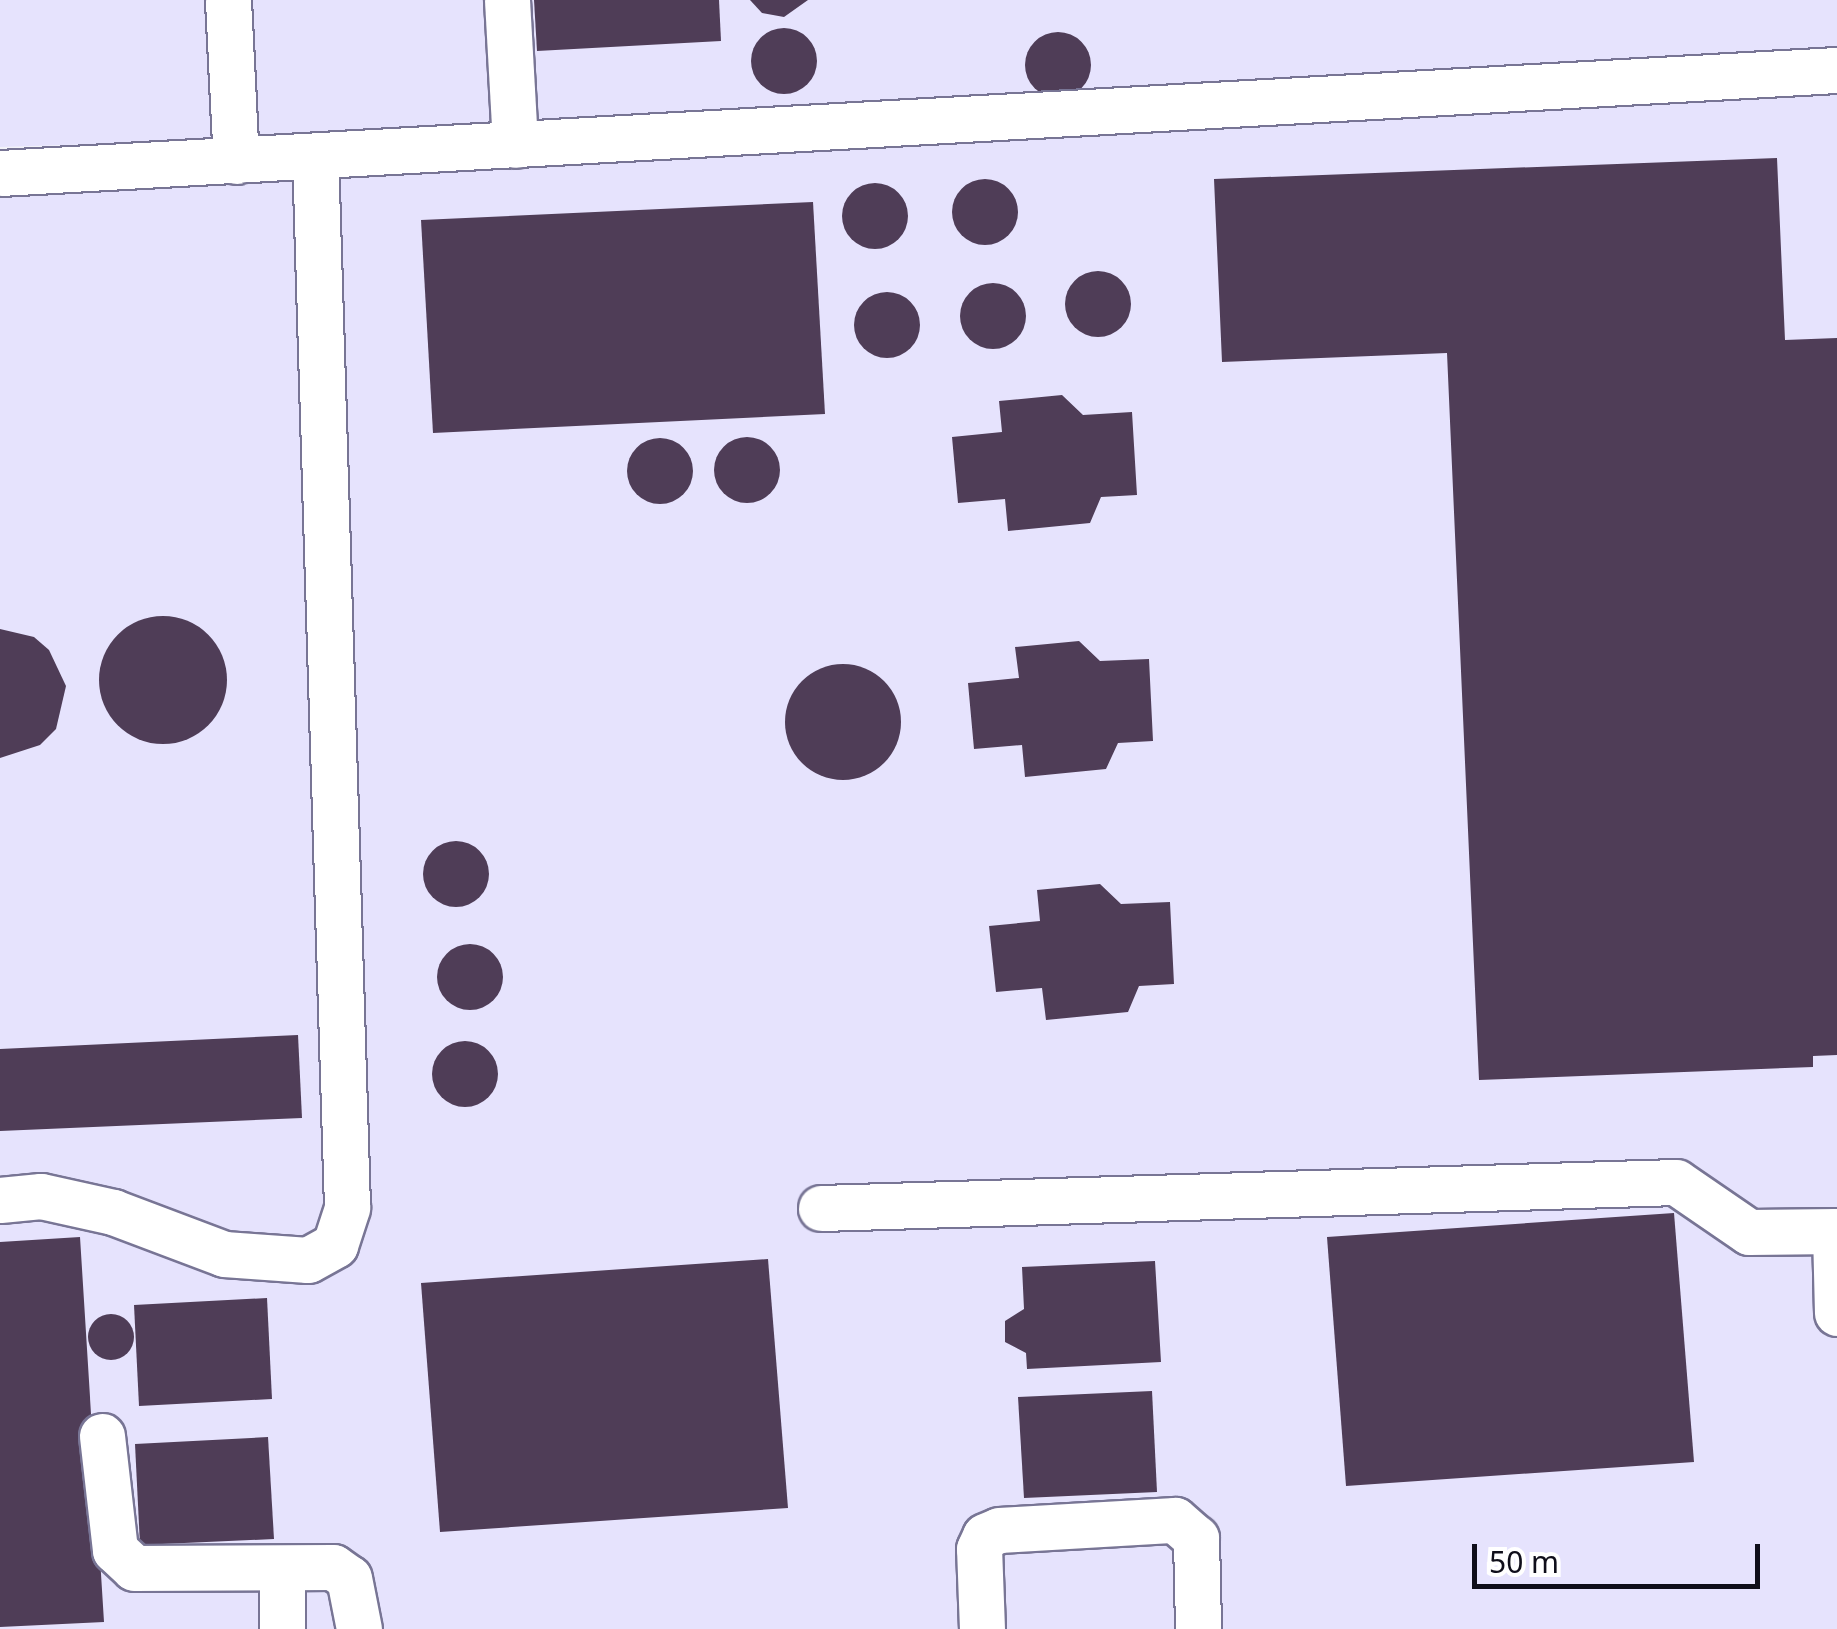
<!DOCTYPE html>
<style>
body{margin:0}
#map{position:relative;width:1837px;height:1629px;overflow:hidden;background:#f2f2f9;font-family:"Noto Sans",sans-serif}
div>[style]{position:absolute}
.built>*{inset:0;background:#e6e3fd}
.building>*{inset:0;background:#4f3d57}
.round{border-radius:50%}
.roads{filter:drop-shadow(2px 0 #787595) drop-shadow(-2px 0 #787595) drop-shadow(0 2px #787595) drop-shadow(0 -2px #787595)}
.minor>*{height:45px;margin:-22.5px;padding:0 22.5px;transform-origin:22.5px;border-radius:22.5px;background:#fff}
span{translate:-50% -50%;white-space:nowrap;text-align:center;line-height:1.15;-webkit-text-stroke:10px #fff;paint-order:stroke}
.scale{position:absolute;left:1472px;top:1544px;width:288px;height:45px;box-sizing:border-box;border:5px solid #0f0e1a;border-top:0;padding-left:12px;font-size:30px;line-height:35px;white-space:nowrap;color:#0f0e1a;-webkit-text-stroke:8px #fff;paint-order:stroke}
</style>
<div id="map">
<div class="built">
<div style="clip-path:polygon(0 0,211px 0,221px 140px,0 147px)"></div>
<div style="clip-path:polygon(248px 0,1837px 0,1837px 1629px,0 1629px,0 175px,260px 163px)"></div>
</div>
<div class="building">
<div style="clip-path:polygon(534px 0,719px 0,721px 41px,537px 51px)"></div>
<div style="clip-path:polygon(750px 0,808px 0,784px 17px,762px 13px)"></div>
<div class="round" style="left:751px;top:28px;width:66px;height:66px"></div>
<div class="round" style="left:1025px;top:32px;width:66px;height:66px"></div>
<div style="clip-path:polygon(1777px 158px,1785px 340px,1837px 338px,1837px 1055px,1813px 1056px,1813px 1067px,1479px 1080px,1447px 353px,1222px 362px,1214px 179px)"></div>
<div class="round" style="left:952px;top:179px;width:66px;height:66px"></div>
<div class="round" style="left:842px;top:183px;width:66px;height:66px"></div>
<div style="clip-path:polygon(813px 202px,825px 414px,433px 433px,421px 220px)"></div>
<div class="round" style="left:1065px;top:271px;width:66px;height:66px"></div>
<div class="round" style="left:960px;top:283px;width:66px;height:66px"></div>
<div class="round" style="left:854px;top:292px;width:66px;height:66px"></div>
<div style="clip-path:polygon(1062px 395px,1083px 415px,1132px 412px,1137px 495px,1101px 497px,1090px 523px,1008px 531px,1005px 499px,958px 503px,952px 437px,1002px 432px,999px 401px)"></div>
<div class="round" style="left:714px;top:437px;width:66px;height:66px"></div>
<div class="round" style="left:627px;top:438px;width:66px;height:66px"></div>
<div class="round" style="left:99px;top:616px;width:128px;height:128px"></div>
<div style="clip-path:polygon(0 629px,34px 637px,49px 650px,66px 686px,56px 729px,40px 745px,0 758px)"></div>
<div style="clip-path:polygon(1079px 641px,1100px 661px,1149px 659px,1153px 741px,1118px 743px,1106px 769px,1025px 777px,1022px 745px,974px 749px,968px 683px,1019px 678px,1015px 647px)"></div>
<div class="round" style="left:785px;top:664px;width:116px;height:116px"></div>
<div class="round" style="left:423px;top:841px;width:66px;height:66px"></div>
<div style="clip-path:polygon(1100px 884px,1121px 904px,1170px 902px,1174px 984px,1139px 986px,1128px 1012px,1046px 1020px,1042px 988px,996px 992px,989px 926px,1040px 921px,1037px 890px)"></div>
<div class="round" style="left:437px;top:944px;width:66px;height:66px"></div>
<div style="clip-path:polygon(298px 1035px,302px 1118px,0 1131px,0 1049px)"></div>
<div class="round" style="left:432px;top:1041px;width:66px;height:66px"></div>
<div style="clip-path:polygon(1674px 1213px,1694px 1462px,1346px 1486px,1327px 1237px)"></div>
<div style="clip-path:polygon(80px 1237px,104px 1622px,0 1627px,0 1242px)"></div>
<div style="clip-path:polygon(768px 1259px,788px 1508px,440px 1532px,421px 1283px)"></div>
<div style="clip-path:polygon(1155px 1261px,1161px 1362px,1027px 1369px,1026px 1353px,1005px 1342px,1005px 1321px,1024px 1309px,1022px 1267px)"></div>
<div style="clip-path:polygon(267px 1298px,272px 1399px,139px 1406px,134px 1305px)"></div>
<div class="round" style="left:88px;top:1314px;width:46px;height:46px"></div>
<div style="clip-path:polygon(1152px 1391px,1157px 1492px,1024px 1498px,1018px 1397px)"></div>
<div style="clip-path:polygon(268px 1437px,274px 1539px,140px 1545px,135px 1444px)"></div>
</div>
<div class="roads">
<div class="minor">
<div style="left:228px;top:0;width:161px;rotate:87.2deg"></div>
<div style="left:507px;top:0;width:145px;rotate:86.8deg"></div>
<div style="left:0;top:173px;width:1840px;rotate:-3.21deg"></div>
<div style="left:0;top:1200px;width:41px;rotate:-5.6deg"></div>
<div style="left:41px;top:1196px;width:74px;rotate:12.5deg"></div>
<div style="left:113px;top:1212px;width:119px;rotate:20.7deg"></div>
<div style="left:224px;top:1254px;width:84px;rotate:4.1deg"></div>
<div style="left:308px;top:1260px;width:31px;rotate:-29deg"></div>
<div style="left:335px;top:1245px;width:40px;rotate:-72deg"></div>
<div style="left:347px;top:1207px;width:1051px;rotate:-91.74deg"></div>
<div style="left:821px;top:1208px;width:855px;rotate:-1.74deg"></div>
<div style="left:1676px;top:1182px;width:88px;rotate:34.4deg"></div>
<div style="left:1749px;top:1232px;width:88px;rotate:-0.7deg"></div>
<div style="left:1835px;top:1231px;width:82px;rotate:88.6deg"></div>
<div style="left:102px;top:1436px;width:115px;rotate:83.5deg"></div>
<div style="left:115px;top:1550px;width:26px;rotate:43deg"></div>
<div style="left:134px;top:1568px;width:199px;rotate:-0.3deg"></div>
<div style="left:333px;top:1567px;width:19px;rotate:35deg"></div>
<div style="left:349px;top:1578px;width:52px;rotate:78.9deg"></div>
<div style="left:282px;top:1571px;width:58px;rotate:90deg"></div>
<div style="left:982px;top:1629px;width:80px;rotate:-92.1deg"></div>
<div style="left:979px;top:1549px;width:14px;rotate:-65deg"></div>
<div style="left:985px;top:1536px;width:15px;rotate:-23deg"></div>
<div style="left:999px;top:1530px;width:176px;rotate:-3.3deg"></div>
<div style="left:1175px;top:1520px;width:28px;rotate:41deg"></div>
<div style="left:1196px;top:1538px;width:91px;rotate:88.7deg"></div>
</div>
</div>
<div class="scale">50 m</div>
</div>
